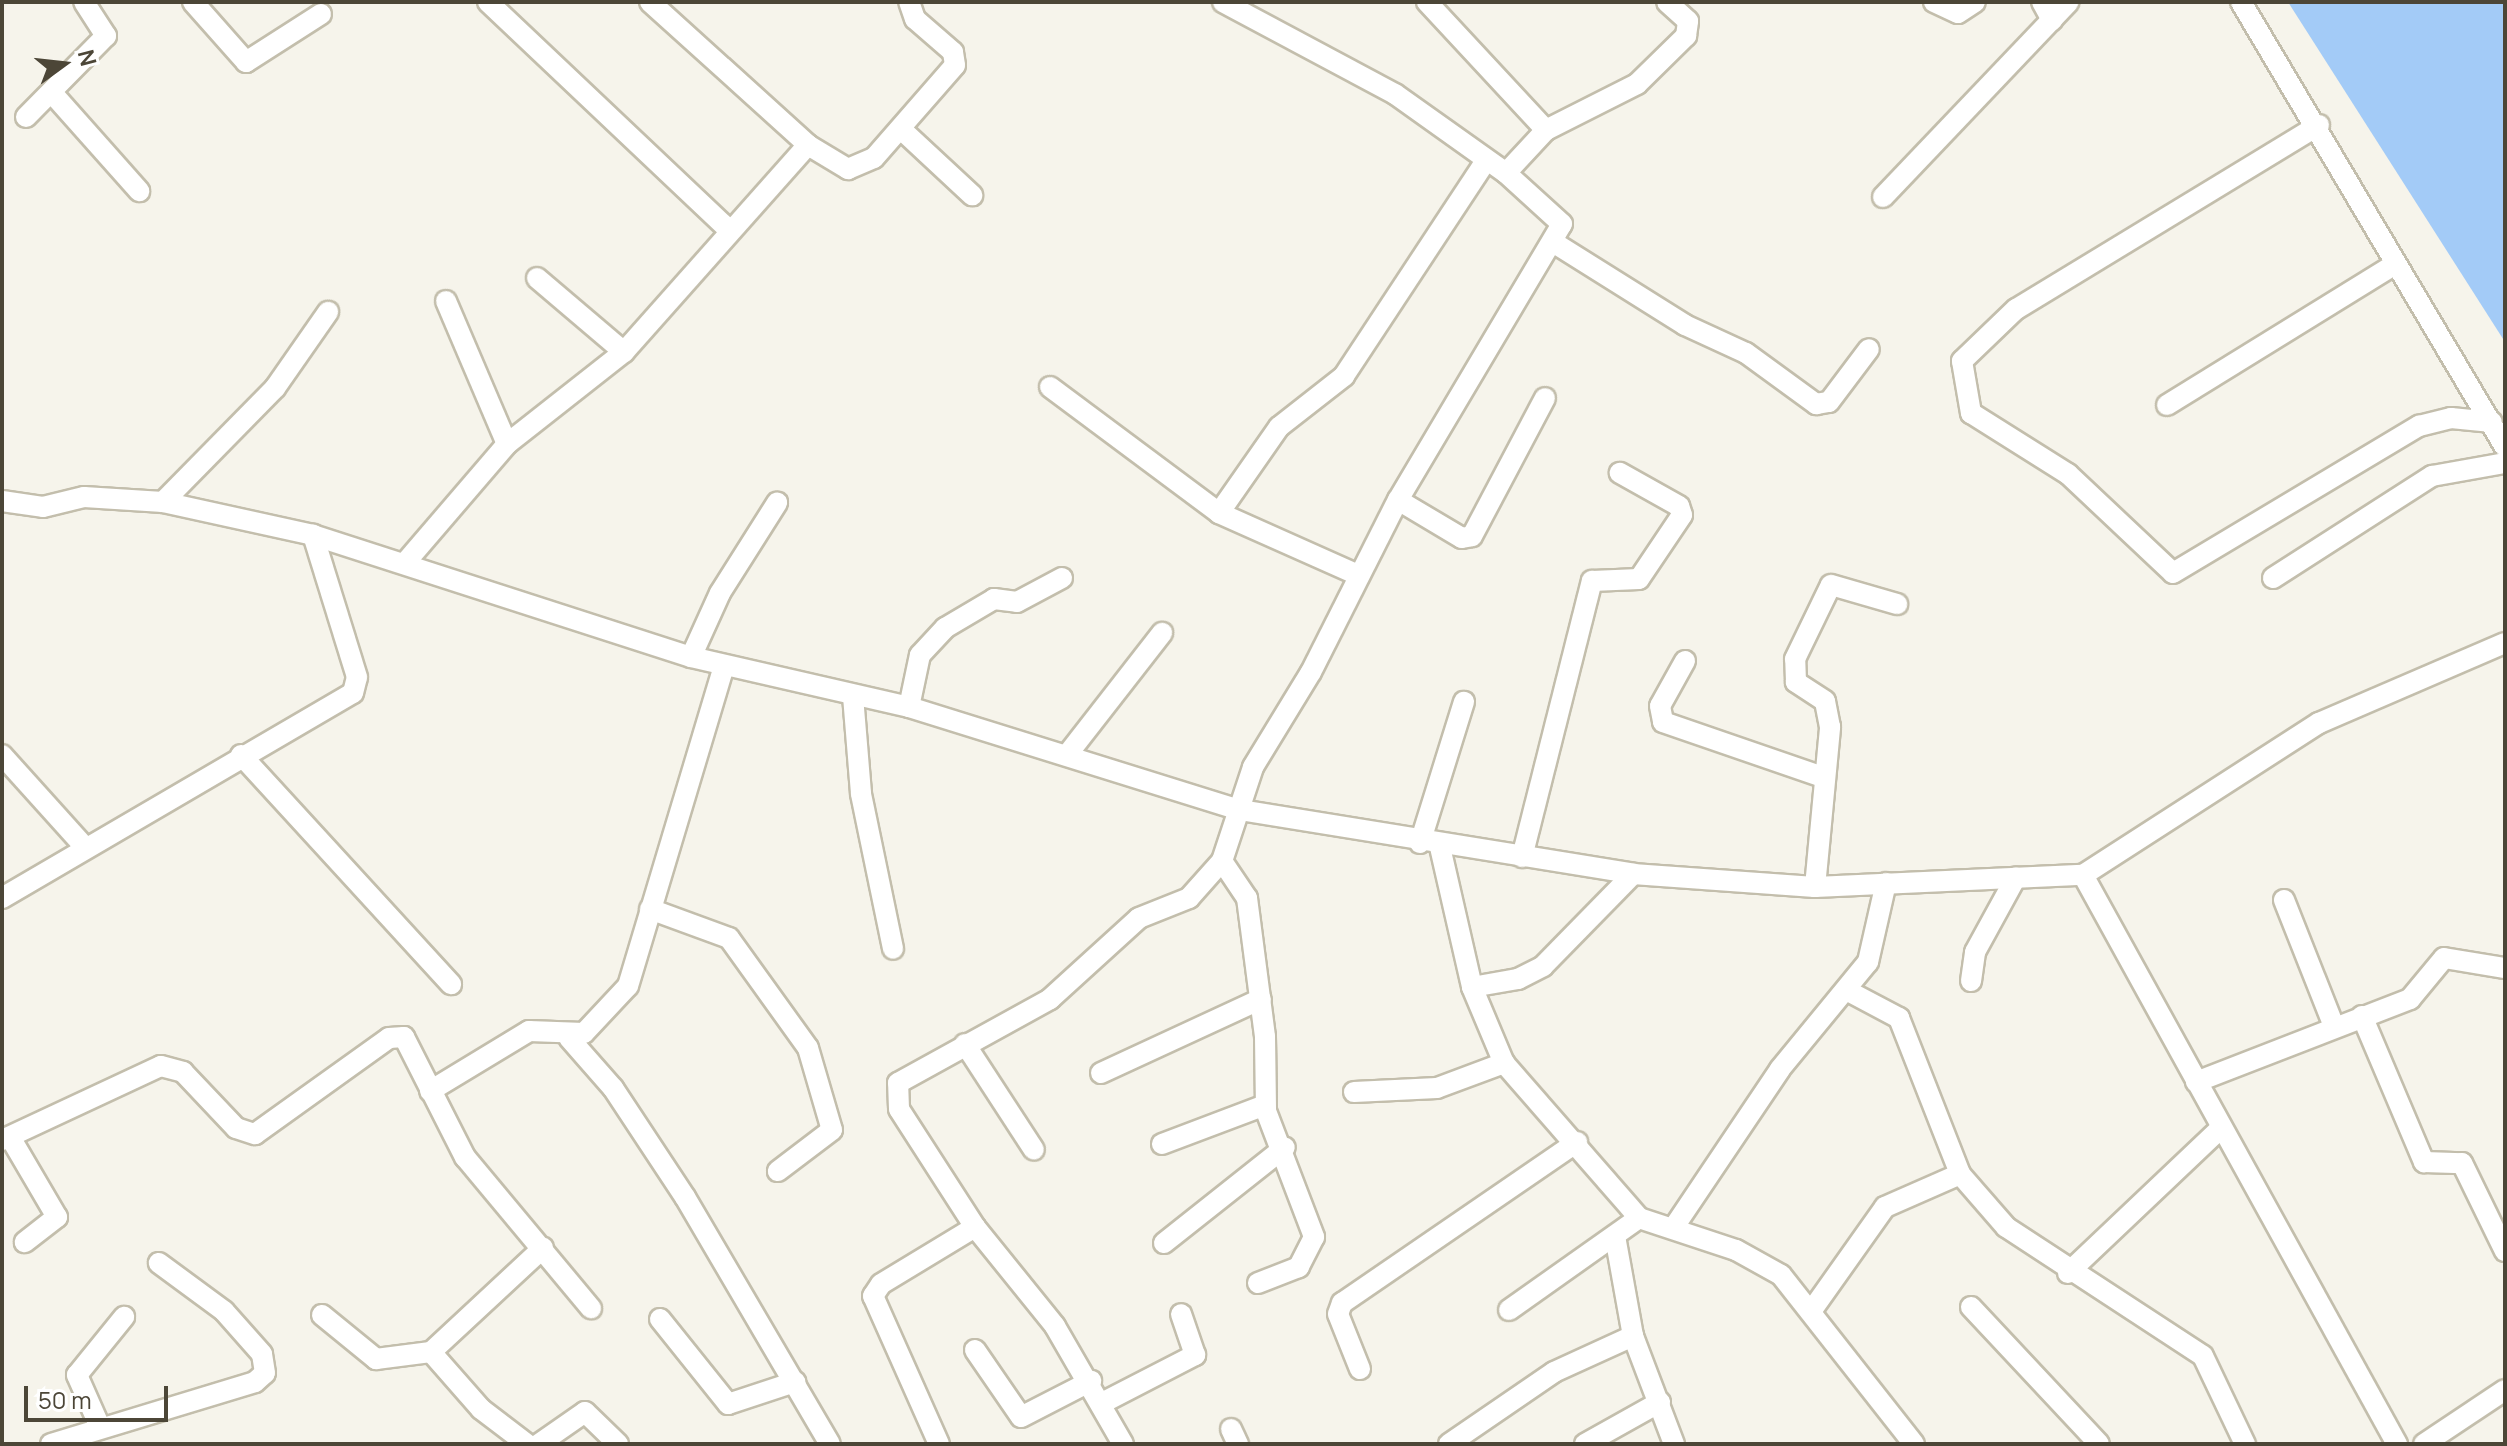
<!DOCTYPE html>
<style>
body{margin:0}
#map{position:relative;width:2507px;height:1446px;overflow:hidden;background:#f6f4eb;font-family:Manrope,sans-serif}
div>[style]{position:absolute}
.water>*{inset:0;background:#a3cbf7}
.roads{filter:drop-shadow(2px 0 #c3beac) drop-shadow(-2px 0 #c3beac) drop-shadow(0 2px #c3beac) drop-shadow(0 -2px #c3beac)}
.street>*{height:20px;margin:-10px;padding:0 10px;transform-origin:10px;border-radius:10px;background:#fff}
span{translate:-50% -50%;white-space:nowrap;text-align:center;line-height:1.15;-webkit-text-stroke:8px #fff;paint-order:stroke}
.frame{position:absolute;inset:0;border:4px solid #4c4637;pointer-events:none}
.north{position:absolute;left:24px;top:24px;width:80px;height:80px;-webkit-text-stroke:6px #fff;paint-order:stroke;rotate:75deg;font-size:22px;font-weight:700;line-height:32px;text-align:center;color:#4c4637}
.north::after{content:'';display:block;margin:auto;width:28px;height:36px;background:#4c4637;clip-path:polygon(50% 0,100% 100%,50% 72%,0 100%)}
.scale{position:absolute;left:24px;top:1386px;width:144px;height:36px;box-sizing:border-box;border:4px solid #4c4637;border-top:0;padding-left:10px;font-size:24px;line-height:28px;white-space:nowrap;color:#4c4637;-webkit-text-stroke:6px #fff;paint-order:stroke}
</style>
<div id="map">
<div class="water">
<div style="clip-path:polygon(2288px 2px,2505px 2px,2505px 342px)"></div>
</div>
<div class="roads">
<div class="street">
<div style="left:193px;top:2px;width:80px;rotate:48.5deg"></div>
<div style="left:246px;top:62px;width:89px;rotate:-32.6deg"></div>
<div style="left:488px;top:2px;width:332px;rotate:43.4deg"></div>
<div style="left:650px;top:2px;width:213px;rotate:42.1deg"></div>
<div style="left:808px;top:145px;width:47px;rotate:31deg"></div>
<div style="left:848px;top:169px;width:28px;rotate:-23deg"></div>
<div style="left:874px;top:158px;width:123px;rotate:-48.9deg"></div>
<div style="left:955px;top:65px;width:13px;rotate:-99deg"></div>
<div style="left:953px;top:52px;width:50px;rotate:-139deg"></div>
<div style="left:915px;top:19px;width:18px;rotate:-109deg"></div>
<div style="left:1427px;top:2px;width:175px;rotate:47.1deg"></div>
<div style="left:1934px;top:2px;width:26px;rotate:25deg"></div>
<div style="left:1958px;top:13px;width:20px;rotate:-33deg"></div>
<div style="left:2042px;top:2px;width:21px;rotate:61deg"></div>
<div style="left:2241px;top:2px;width:517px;rotate:59.32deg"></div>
<div style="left:53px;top:94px;width:130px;rotate:48.4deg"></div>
<div style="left:26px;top:117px;width:114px;rotate:-45.4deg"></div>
<div style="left:106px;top:36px;width:40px;rotate:-122.9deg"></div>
<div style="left:2319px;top:125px;width:354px;rotate:148.7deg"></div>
<div style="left:2016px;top:309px;width:75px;rotate:136.1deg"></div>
<div style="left:1962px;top:361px;width:53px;rotate:80.2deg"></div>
<div style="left:1971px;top:413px;width:115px;rotate:32.2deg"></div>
<div style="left:2068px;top:474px;width:144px;rotate:43.3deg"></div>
<div style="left:2173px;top:573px;width:287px;rotate:-30.9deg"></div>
<div style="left:2419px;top:426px;width:33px;rotate:-14deg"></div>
<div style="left:2451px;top:418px;width:41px;rotate:5.6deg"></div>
<div style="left:902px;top:130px;width:96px;rotate:42.9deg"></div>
<div style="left:1506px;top:173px;width:59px;rotate:-47.1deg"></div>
<div style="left:1546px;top:130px;width:102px;rotate:-26.8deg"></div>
<div style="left:1637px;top:84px;width:69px;rotate:-44.4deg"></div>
<div style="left:1686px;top:36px;width:15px;rotate:-82deg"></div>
<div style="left:1688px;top:21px;width:28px;rotate:-138deg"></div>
<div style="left:1883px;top:197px;width:269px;rotate:-46.4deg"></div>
<div style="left:1556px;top:244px;width:152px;rotate:32.1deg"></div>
<div style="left:1685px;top:325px;width:67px;rotate:24.7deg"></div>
<div style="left:1746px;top:353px;width:87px;rotate:36.1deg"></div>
<div style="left:1816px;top:404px;width:13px;rotate:-9deg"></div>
<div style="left:1829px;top:402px;width:66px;rotate:-53deg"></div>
<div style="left:537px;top:278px;width:114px;rotate:40.4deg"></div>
<div style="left:446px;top:301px;width:155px;rotate:66.9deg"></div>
<div style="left:1050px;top:387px;width:211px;rotate:36.7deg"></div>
<div style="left:1219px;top:513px;width:152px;rotate:24deg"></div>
<div style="left:2167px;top:405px;width:267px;rotate:-31.7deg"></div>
<div style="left:1398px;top:500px;width:74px;rotate:30.7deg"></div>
<div style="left:1462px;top:538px;width:10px;rotate:-11deg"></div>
<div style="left:1472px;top:536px;width:156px;rotate:-62.1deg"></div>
<div style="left:2px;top:501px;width:41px;rotate:8.3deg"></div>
<div style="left:43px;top:507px;width:42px;rotate:-13.7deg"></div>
<div style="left:84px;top:497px;width:79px;rotate:3.6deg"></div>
<div style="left:163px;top:502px;width:154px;rotate:12.4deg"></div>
<div style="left:313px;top:535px;width:397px;rotate:17.9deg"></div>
<div style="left:691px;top:657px;width:224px;rotate:12.9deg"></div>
<div style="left:909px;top:707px;width:347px;rotate:17.3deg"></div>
<div style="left:1240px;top:810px;width:398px;rotate:9.2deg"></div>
<div style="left:1633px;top:874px;width:182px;rotate:4.1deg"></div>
<div style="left:1815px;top:887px;width:268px;rotate:-2.6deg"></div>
<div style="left:2083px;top:875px;width:281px;rotate:-32.8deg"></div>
<div style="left:2319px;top:723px;width:202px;rotate:-23.3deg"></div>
<div style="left:163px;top:502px;width:160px;rotate:-45.5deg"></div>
<div style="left:275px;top:388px;width:93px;rotate:-55.1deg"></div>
<div style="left:1219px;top:513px;width:105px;rotate:-55.1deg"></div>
<div style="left:1279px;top:427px;width:83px;rotate:-38.1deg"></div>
<div style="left:1344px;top:376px;width:258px;rotate:-56.6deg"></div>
<div style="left:405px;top:563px;width:157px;rotate:-49.4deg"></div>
<div style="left:507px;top:444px;width:149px;rotate:-38.2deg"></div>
<div style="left:624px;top:352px;width:277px;rotate:-48.4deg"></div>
<div style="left:2273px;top:578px;width:189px;rotate:-32.7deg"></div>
<div style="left:2432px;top:476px;width:74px;rotate:-10.1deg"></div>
<div style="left:691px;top:657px;width:70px;rotate:-65.6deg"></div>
<div style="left:720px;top:593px;width:107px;rotate:-57.7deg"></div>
<div style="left:1685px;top:661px;width:51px;rotate:119.1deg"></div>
<div style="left:1660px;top:706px;width:16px;rotate:79deg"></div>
<div style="left:1663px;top:722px;width:169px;rotate:19deg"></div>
<div style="left:853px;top:696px;width:98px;rotate:85.3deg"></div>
<div style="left:861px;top:794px;width:158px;rotate:78.3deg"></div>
<div style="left:909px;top:707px;width:53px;rotate:-78.1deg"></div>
<div style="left:920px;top:655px;width:37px;rotate:-47deg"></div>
<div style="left:945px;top:628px;width:57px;rotate:-30.6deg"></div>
<div style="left:994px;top:599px;width:23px;rotate:7deg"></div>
<div style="left:1017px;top:602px;width:51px;rotate:-28.1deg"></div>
<div style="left:2px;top:755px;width:122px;rotate:48deg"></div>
<div style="left:241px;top:755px;width:311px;rotate:47.5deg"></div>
<div style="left:1067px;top:755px;width:155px;rotate:-52.1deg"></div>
<div style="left:1420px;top:843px;width:148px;rotate:-72.7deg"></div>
<div style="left:1440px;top:847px;width:144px;rotate:77.1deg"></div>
<div style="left:1472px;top:987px;width:82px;rotate:67.2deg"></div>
<div style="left:1504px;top:1063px;width:206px;rotate:48.9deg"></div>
<div style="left:1639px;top:1218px;width:102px;rotate:18.3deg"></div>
<div style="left:1736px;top:1250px;width:51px;rotate:29.1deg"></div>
<div style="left:1781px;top:1275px;width:215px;rotate:51.8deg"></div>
<div style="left:1522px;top:857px;width:285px;rotate:-75.8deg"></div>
<div style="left:1592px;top:581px;width:47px;rotate:-2.4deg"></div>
<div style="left:1639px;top:579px;width:77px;rotate:-56.1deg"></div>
<div style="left:1682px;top:515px;width:9px;rotate:-108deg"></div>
<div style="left:1679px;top:506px;width:68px;rotate:-150.8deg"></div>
<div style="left:1222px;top:861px;width:45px;rotate:56deg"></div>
<div style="left:1247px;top:898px;width:140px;rotate:82.6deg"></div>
<div style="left:1265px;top:1037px;width:74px;rotate:89.2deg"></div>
<div style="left:1266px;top:1111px;width:135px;rotate:69.1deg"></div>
<div style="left:1314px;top:1237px;width:34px;rotate:117deg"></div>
<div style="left:1299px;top:1267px;width:44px;rotate:158.7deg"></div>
<div style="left:2083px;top:875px;width:650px;rotate:61.11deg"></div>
<div style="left:1815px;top:887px;width:161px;rotate:-84.6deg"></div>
<div style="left:1830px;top:727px;width:26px;rotate:-101deg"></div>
<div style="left:1825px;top:701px;width:35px;rotate:-147deg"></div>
<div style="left:1796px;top:682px;width:23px;rotate:-92deg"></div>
<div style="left:1795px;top:659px;width:82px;rotate:-64.1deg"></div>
<div style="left:1831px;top:585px;width:69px;rotate:16.1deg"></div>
<div style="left:2px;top:898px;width:406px;rotate:-30.3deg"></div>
<div style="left:353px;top:693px;width:16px;rotate:-76deg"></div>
<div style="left:357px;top:677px;width:149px;rotate:-107.2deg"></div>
<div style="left:2284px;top:900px;width:136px;rotate:68.4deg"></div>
<div style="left:650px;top:909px;width:84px;rotate:20.2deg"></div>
<div style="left:729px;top:938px;width:135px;rotate:54.3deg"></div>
<div style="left:808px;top:1048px;width:85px;rotate:73.7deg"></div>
<div style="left:832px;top:1130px;width:68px;rotate:142.8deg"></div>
<div style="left:1971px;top:981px;width:29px;rotate:-82deg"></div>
<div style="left:1975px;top:952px;width:85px;rotate:-61.3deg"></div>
<div style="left:1472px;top:987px;width:47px;rotate:-9.9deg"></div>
<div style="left:1518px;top:979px;width:28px;rotate:-27deg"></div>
<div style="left:1543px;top:966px;width:129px;rotate:-45.6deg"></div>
<div style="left:1848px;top:991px;width:58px;rotate:27.9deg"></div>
<div style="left:1899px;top:1018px;width:168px;rotate:68.6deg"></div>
<div style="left:1960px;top:1174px;width:70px;rotate:49deg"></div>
<div style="left:2006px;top:1227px;width:235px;rotate:33.2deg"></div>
<div style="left:2203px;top:1356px;width:98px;rotate:64.5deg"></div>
<div style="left:2362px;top:1016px;width:159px;rotate:67deg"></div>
<div style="left:2424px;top:1162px;width:38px;rotate:2deg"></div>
<div style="left:2462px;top:1163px;width:98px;rotate:64deg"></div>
<div style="left:569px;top:1038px;width:67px;rotate:48.7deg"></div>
<div style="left:613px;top:1088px;width:131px;rotate:56.6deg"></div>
<div style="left:685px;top:1197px;width:286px;rotate:59.6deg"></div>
<div style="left:965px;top:1044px;width:126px;rotate:56.9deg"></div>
<div style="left:1101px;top:1073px;width:176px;rotate:-24.8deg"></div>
<div style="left:2196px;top:1082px;width:230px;rotate:-21.2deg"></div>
<div style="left:2410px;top:999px;width:53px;rotate:-50.3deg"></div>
<div style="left:2444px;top:958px;width:62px;rotate:9.3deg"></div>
<div style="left:430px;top:1091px;width:116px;rotate:-31.2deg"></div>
<div style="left:529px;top:1031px;width:55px;rotate:2.1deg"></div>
<div style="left:584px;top:1033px;width:64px;rotate:-46.9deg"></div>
<div style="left:628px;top:986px;width:333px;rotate:-73.3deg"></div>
<div style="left:1354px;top:1092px;width:83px;rotate:-2.8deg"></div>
<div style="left:1437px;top:1088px;width:72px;rotate:-20.5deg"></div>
<div style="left:10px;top:1137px;width:93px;rotate:59.6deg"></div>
<div style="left:57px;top:1217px;width:41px;rotate:142deg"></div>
<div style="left:2px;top:1140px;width:175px;rotate:-25deg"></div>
<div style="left:161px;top:1066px;width:23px;rotate:15deg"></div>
<div style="left:183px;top:1072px;width:77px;rotate:46.6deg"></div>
<div style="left:236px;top:1128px;width:20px;rotate:18deg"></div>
<div style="left:255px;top:1134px;width:165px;rotate:-35.6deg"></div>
<div style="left:389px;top:1038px;width:15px;rotate:-4deg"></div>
<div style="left:404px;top:1037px;width:135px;rotate:63.1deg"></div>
<div style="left:465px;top:1157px;width:197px;rotate:50.2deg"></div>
<div style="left:1162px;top:1144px;width:110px;rotate:-20.7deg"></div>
<div style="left:1674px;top:1227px;width:190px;rotate:-56.1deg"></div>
<div style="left:1780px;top:1069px;width:139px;rotate:-50.6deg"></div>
<div style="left:1868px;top:962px;width:81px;rotate:-77.2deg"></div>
<div style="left:1615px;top:1236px;width:102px;rotate:79.8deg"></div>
<div style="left:1633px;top:1336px;width:116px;rotate:69.2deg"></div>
<div style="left:1164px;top:1243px;width:154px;rotate:-38.4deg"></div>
<div style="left:2068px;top:1273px;width:209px;rotate:-43.5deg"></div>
<div style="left:1971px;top:1307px;width:187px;rotate:46.9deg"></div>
<div style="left:1509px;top:1310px;width:159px;rotate:-35.3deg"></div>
<div style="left:1812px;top:1310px;width:126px;rotate:-54.7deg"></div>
<div style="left:1885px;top:1207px;width:82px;rotate:-23.7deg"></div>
<div style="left:322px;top:1315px;width:70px;rotate:39.2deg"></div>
<div style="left:376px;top:1359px;width:55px;rotate:-7.3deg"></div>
<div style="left:431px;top:1352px;width:153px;rotate:-42.9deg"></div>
<div style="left:660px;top:1319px;width:109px;rotate:51.3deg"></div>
<div style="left:728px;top:1404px;width:71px;rotate:-18.2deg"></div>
<div style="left:975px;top:1350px;width:81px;rotate:55.5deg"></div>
<div style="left:1021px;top:1417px;width:79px;rotate:-27.2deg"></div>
<div style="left:431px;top:1352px;width:76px;rotate:48.7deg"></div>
<div style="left:481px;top:1409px;width:58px;rotate:37.3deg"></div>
<div style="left:1360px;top:1369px;width:59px;rotate:-111.8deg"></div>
<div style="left:1338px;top:1314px;width:12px;rotate:-70deg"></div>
<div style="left:1342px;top:1303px;width:285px;rotate:-34.4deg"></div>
<div style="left:1102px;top:1403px;width:105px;rotate:-27.3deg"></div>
<div style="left:1195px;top:1355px;width:43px;rotate:-108.9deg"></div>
<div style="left:100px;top:1427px;width:57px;rotate:-113.9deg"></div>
<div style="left:77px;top:1375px;width:75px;rotate:-51deg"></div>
<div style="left:1231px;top:1429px;width:17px;rotate:65deg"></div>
<div style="left:51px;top:1444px;width:213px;rotate:-16.9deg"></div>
<div style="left:255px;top:1382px;width:13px;rotate:-42deg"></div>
<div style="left:265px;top:1373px;width:19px;rotate:-99deg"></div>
<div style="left:262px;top:1354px;width:57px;rotate:-131.5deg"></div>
<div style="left:224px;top:1311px;width:81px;rotate:-143.6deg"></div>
<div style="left:539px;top:1444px;width:56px;rotate:-34.8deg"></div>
<div style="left:585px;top:1412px;width:46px;rotate:44.1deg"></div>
<div style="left:939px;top:1444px;width:162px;rotate:-114deg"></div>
<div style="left:873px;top:1296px;width:14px;rotate:-56deg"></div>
<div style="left:881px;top:1284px;width:110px;rotate:-31.2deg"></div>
<div style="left:1123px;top:1444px;width:136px;rotate:-120deg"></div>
<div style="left:1055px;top:1326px;width:127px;rotate:-128.9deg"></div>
<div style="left:975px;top:1227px;width:140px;rotate:-122.8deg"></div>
<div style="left:899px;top:1109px;width:26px;rotate:-92deg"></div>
<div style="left:898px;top:1083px;width:174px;rotate:-28.9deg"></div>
<div style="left:1050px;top:999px;width:120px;rotate:-42.3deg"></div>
<div style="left:1139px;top:918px;width:54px;rotate:-21.8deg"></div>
<div style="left:1189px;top:898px;width:50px;rotate:-48.3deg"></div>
<div style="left:1222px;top:861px;width:99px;rotate:-71.7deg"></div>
<div style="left:1253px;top:767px;width:111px;rotate:-58.6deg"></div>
<div style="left:1311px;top:672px;width:193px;rotate:-63.2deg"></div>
<div style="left:1398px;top:500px;width:321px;rotate:-59.3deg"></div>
<div style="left:1562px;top:224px;width:76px;rotate:-137.7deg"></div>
<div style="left:1506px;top:173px;width:136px;rotate:-144.6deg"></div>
<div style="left:1395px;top:94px;width:195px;rotate:-151.9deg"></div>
<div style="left:1449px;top:1444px;width:127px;rotate:-34.4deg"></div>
<div style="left:1554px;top:1372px;width:87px;rotate:-24.5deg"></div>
<div style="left:1585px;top:1444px;width:86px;rotate:-29.2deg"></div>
<div style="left:2424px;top:1444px;width:97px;rotate:-33.7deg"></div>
</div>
</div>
<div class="frame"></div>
<div class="north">N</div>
<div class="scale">50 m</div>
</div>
